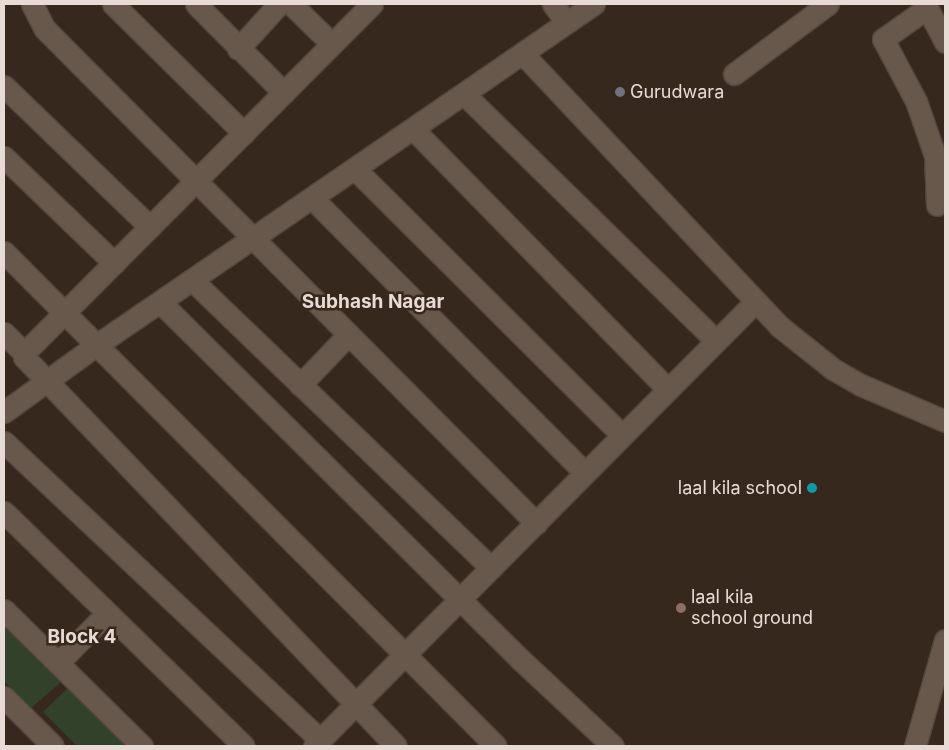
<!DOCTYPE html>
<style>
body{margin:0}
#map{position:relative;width:949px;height:750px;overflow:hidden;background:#37281e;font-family:Inter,sans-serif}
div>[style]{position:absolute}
.green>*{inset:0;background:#32412a}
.roads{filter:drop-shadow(1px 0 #52463d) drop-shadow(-1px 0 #52463d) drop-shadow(0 1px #52463d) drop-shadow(0 -1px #52463d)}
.minor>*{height:21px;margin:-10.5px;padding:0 10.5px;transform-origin:10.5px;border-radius:10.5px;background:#68574b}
.dots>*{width:14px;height:14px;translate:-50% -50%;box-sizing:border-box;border:2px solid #37281e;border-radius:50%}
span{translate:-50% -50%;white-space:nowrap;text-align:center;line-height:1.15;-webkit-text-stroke:5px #37281e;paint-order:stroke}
.poi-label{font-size:18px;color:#e6dbd5}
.left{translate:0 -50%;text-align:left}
.right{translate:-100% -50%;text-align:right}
.neighbourhood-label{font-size:19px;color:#e6dbd5;font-weight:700}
.frame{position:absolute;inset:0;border:5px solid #e6dbd5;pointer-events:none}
</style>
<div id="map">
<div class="green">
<div style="clip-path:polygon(4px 612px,68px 676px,31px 708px,4px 681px)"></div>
<div style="clip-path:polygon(72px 684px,135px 746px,77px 746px,43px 712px)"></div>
</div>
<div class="roads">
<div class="minor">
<div style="left:32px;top:4px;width:28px;rotate:63deg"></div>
<div style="left:45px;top:29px;width:697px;rotate:45.17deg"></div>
<div style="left:113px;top:4px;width:184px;rotate:44.6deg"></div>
<div style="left:196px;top:4px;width:125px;rotate:45.3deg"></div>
<div style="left:291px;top:4px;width:57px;rotate:44.3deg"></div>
<div style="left:372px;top:4px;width:493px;rotate:134.9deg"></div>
<div style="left:24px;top:353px;width:4px;rotate:90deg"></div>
<div style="left:24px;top:357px;width:538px;rotate:46.28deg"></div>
<div style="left:553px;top:4px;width:22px;rotate:54deg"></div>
<div style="left:925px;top:4px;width:43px;rotate:62.2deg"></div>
<div style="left:927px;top:8px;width:54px;rotate:144.8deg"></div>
<div style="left:883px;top:39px;width:70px;rotate:62deg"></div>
<div style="left:916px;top:101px;width:58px;rotate:70.9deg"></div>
<div style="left:935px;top:156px;width:49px;rotate:87.7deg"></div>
<div style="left:238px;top:49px;width:61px;rotate:-47.7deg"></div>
<div style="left:523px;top:54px;width:374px;rotate:46.7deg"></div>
<div style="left:779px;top:326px;width:69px;rotate:38.5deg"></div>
<div style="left:833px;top:369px;width:32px;rotate:30deg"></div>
<div style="left:861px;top:385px;width:91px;rotate:23.2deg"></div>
<div style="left:734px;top:74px;width:117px;rotate:-36.7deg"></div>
<div style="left:4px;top:86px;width:203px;rotate:44deg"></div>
<div style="left:464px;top:94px;width:353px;rotate:44.4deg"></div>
<div style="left:413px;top:129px;width:364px;rotate:45.6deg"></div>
<div style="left:4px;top:157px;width:153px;rotate:43.9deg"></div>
<div style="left:355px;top:169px;width:377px;rotate:44.9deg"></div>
<div style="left:312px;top:198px;width:387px;rotate:45.2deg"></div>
<div style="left:4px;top:252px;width:697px;rotate:45.12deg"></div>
<div style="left:192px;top:280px;width:415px;rotate:43.9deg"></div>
<div style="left:160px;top:302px;width:508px;rotate:44.76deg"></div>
<div style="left:521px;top:660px;width:126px;rotate:43.1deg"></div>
<div style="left:4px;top:333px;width:28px;rotate:45deg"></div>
<div style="left:300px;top:385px;width:69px;rotate:-46.2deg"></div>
<div style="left:4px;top:412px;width:112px;rotate:-36deg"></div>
<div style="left:95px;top:346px;width:605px;rotate:-34.43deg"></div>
<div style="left:4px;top:442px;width:434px;rotate:43.3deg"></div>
<div style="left:4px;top:512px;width:335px;rotate:44.3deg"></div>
<div style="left:4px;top:610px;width:194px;rotate:44.6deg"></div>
<div style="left:58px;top:663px;width:70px;rotate:-45.6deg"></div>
<div style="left:4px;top:697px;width:69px;rotate:45deg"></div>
<div style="left:314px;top:746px;width:626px;rotate:-45.19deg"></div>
<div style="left:915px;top:746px;width:110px;rotate:-74.2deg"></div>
</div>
</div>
<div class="dots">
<div style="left:620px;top:92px;background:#6b7280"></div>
<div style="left:812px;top:488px;background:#0f9aa8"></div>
<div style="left:681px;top:608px;background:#8d6e63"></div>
</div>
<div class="poi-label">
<span class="left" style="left:630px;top:92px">Gurudwara</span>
<span class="right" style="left:802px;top:488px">laal kila school</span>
<span class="left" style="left:691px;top:608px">laal kila<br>school ground</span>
</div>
<div class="neighbourhood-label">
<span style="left:373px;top:302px">Subhash Nagar</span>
<span style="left:82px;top:637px">Block 4</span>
</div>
<div class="frame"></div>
</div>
